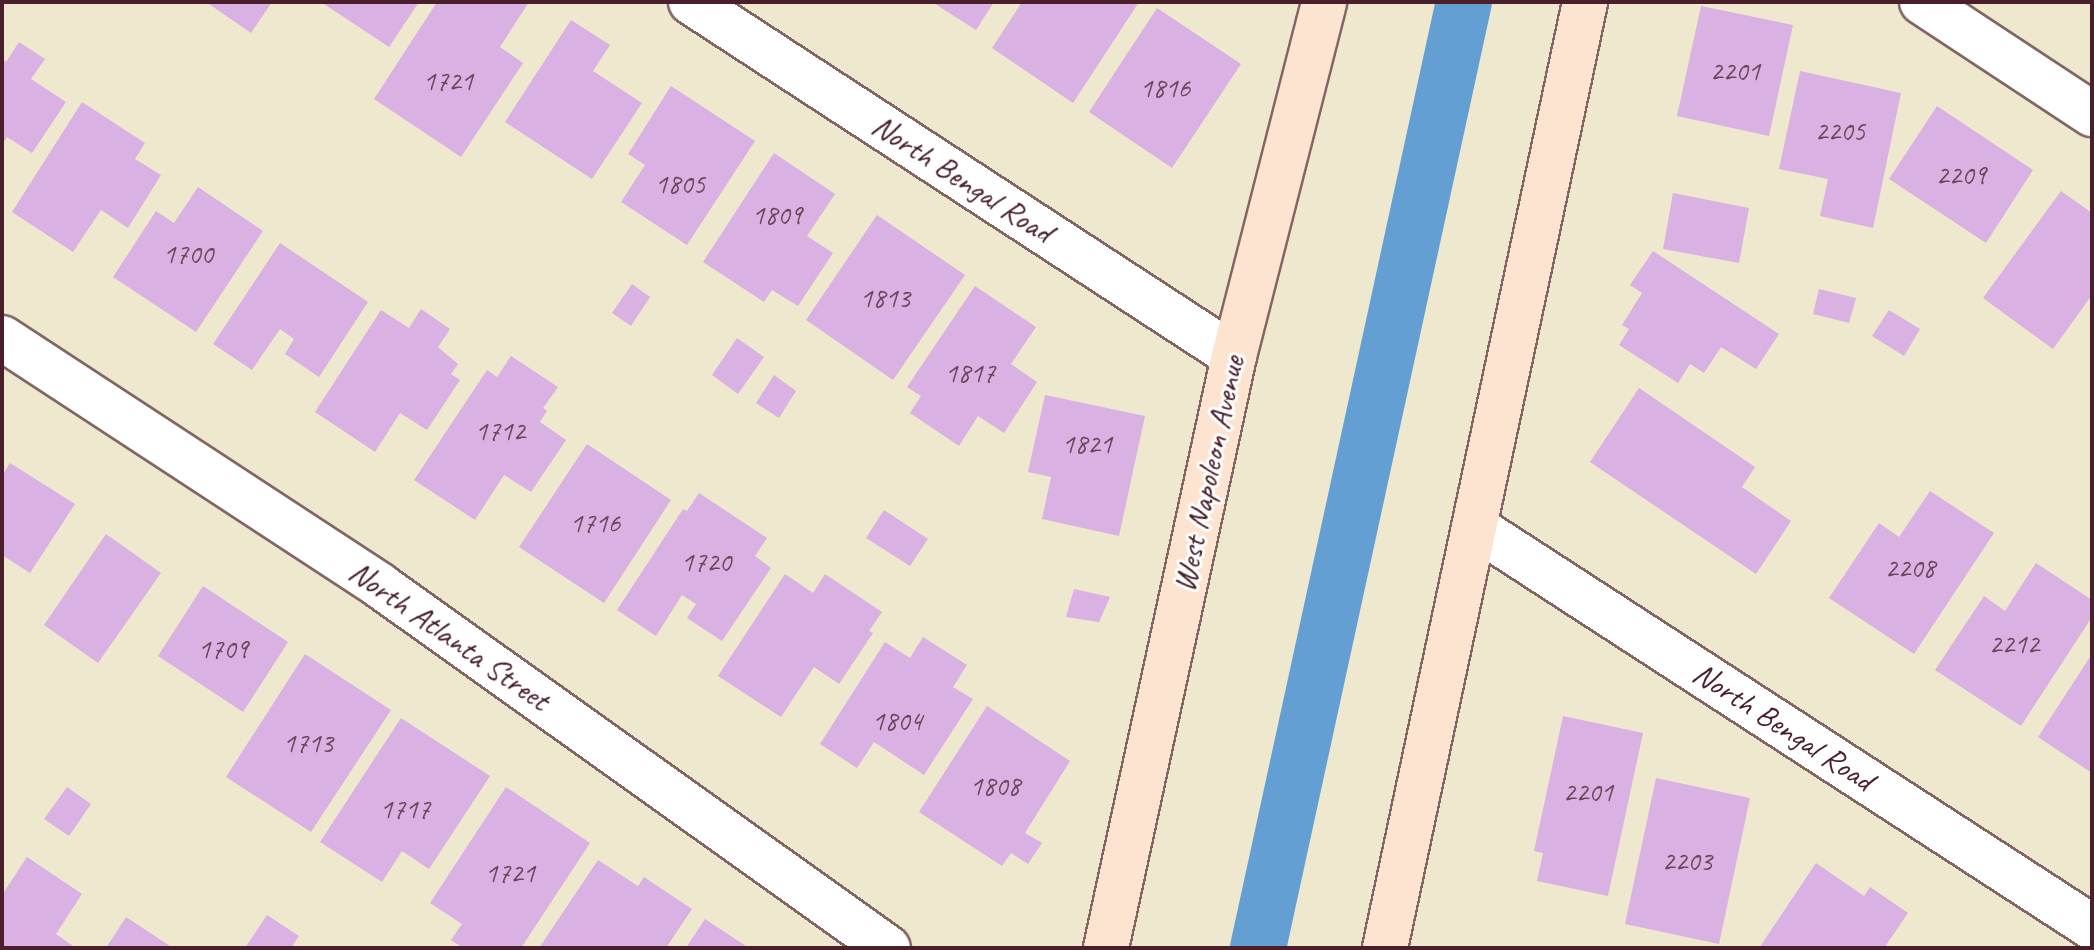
<!DOCTYPE html>
<style>
body{margin:0}
#map{position:relative;width:2094px;height:950px;overflow:hidden;background:#eee9ce;font-family:Caveat,sans-serif}
div>[style]{position:absolute}
.canal>*{height:56px;margin:-28px;padding:0 28px;transform-origin:28px;border-radius:28px;background:#649fd4}
.building>*{inset:0;background:#d9b1e2}
.roads{filter:drop-shadow(2px 0 #836664) drop-shadow(-2px 0 #836664) drop-shadow(0 2px #836664) drop-shadow(0 -2px #836664)}
.street>*{height:44px;margin:-22px;padding:0 22px;transform-origin:22px;border-radius:22px;background:#fff}
.secondary>*{height:44px;margin:-22px;padding:0 22px;transform-origin:22px;border-radius:22px;background:#fde4d0}
span{translate:-50% -50%;white-space:nowrap;text-align:center;line-height:1.15;-webkit-text-stroke:6px #fff;paint-order:stroke}
.number-label{font-size:28px;color:#6e4459}
.number-label span{-webkit-text-stroke-width:0}
.street-label{font-size:32px;color:#4a1f2b}
.frame{position:absolute;inset:0;border:4px solid #4a1f2b;pointer-events:none}
</style>
<div id="map">
<div class="canal">
<div style="left:1258px;top:948px;width:968px;rotate:-77.72deg"></div>
</div>
<div class="building">
<div style="clip-path:polygon(206px 2px,272px 2px,251px 33px)"></div>
<div style="clip-path:polygon(321px 2px,419px 2px,389px 47px)"></div>
<div style="clip-path:polygon(437px 2px,529px 2px,500px 47px,523px 63px,461px 157px,374px 99px)"></div>
<div style="clip-path:polygon(932px 2px,994px 2px,976px 30px)"></div>
<div style="clip-path:polygon(1022px 2px,1139px 2px,1073px 103px,992px 48px)"></div>
<div style="clip-path:polygon(1701px 6px,1793px 25px,1769px 136px,1677px 116px)"></div>
<div style="clip-path:polygon(1157px 8px,1241px 64px,1172px 168px,1089px 112px)"></div>
<div style="clip-path:polygon(571px 20px,610px 45px,593px 71px,642px 103px,592px 179px,505px 122px)"></div>
<div style="clip-path:polygon(19px 42px,45px 59px,31px 79px,66px 102px,32px 153px,7px 137px,2px 145px,2px 59px,6px 62px)"></div>
<div style="clip-path:polygon(1800px 71px,1901px 93px,1873px 228px,1820px 216px,1828px 179px,1779px 169px)"></div>
<div style="clip-path:polygon(671px 86px,755px 141px,687px 245px,621px 202px,645px 165px,628px 154px)"></div>
<div style="clip-path:polygon(82px 102px,145px 143px,135px 159px,161px 175px,128px 228px,101px 210px,73px 252px,12px 212px)"></div>
<div style="clip-path:polygon(1937px 106px,2033px 170px,1986px 243px,1889px 179px)"></div>
<div style="clip-path:polygon(774px 153px,835px 194px,807px 236px,833px 253px,798px 306px,772px 290px,764px 302px,703px 262px)"></div>
<div style="clip-path:polygon(198px 187px,263px 231px,196px 332px,113px 277px,156px 211px,174px 223px)"></div>
<div style="clip-path:polygon(2061px 191px,2092px 213px,2092px 295px,2053px 349px,1983px 298px)"></div>
<div style="clip-path:polygon(1673px 193px,1749px 208px,1739px 263px,1663px 249px)"></div>
<div style="clip-path:polygon(877px 215px,965px 275px,893px 380px,806px 320px)"></div>
<div style="clip-path:polygon(280px 243px,368px 302px,319px 377px,285px 354px,294px 339px,280px 329px,252px 370px,213px 344px)"></div>
<div style="clip-path:polygon(1653px 251px,1779px 334px,1756px 369px,1721px 347px,1704px 373px,1690px 364px,1678px 383px,1619px 345px,1629px 329px,1622px 325px,1642px 293px,1630px 285px)"></div>
<div style="clip-path:polygon(632px 284px,650px 297px,631px 326px,612px 313px)"></div>
<div style="clip-path:polygon(975px 286px,1036px 327px,1011px 364px,1037px 382px,1004px 433px,978px 416px,959px 446px,910px 413px,921px 396px,907px 387px)"></div>
<div style="clip-path:polygon(1819px 289px,1856px 298px,1849px 323px,1813px 314px)"></div>
<div style="clip-path:polygon(421px 309px,450px 329px,438px 347px,458px 364px,451px 374px,460px 380px,427px 430px,400px 413px,375px 452px,315px 412px,381px 310px,409px 328px)"></div>
<div style="clip-path:polygon(1889px 310px,1920px 329px,1904px 356px,1872px 336px)"></div>
<div style="clip-path:polygon(737px 338px,764px 357px,738px 394px,712px 375px)"></div>
<div style="clip-path:polygon(511px 356px,558px 387px,543px 408px,547px 411px,540px 422px,566px 440px,531px 492px,504px 475px,475px 520px,414px 480px,487px 370px,497px 377px)"></div>
<div style="clip-path:polygon(774px 375px,796px 391px,779px 418px,756px 403px)"></div>
<div style="clip-path:polygon(1639px 388px,1755px 467px,1742px 487px,1791px 521px,1756px 574px,1590px 462px)"></div>
<div style="clip-path:polygon(1045px 395px,1145px 416px,1119px 536px,1042px 519px,1051px 477px,1028px 472px)"></div>
<div style="clip-path:polygon(587px 444px,671px 500px,604px 603px,519px 547px)"></div>
<div style="clip-path:polygon(10px 463px,75px 504px,30px 573px,2px 555px,2px 476px)"></div>
<div style="clip-path:polygon(1930px 491px,1994px 533px,1914px 654px,1829px 598px,1879px 523px,1899px 537px)"></div>
<div style="clip-path:polygon(699px 493px,767px 538px,755px 556px,771px 568px,722px 641px,687px 618px,696px 604px,682px 595px,656px 636px,617px 610px,683px 509px,687px 511px)"></div>
<div style="clip-path:polygon(884px 510px,928px 539px,910px 566px,866px 538px)"></div>
<div style="clip-path:polygon(106px 534px,161px 573px,98px 663px,44px 625px)"></div>
<div style="clip-path:polygon(2036px 563px,2092px 600px,2092px 617px,2021px 726px,1935px 670px,1984px 596px,2005px 611px)"></div>
<div style="clip-path:polygon(785px 574px,813px 593px,825px 574px,882px 612px,869px 631px,873px 633px,839px 684px,814px 667px,781px 717px,718px 676px)"></div>
<div style="clip-path:polygon(203px 586px,288px 642px,243px 712px,158px 656px)"></div>
<div style="clip-path:polygon(1074px 589px,1110px 597px,1099px 622px,1066px 617px)"></div>
<div style="clip-path:polygon(923px 637px,967px 665px,953px 687px,973px 699px,924px 775px,874px 742px,857px 768px,820px 744px,885px 642px,910px 658px)"></div>
<div style="clip-path:polygon(305px 654px,391px 710px,311px 832px,226px 777px)"></div>
<div style="clip-path:polygon(2092px 654px,2092px 773px,2038px 737px)"></div>
<div style="clip-path:polygon(987px 706px,1070px 761px,1025px 833px,1042px 843px,1028px 864px,1011px 853px,1002px 866px,919px 812px)"></div>
<div style="clip-path:polygon(1563px 716px,1643px 733px,1608px 896px,1537px 881px,1543px 853px,1534px 851px)"></div>
<div style="clip-path:polygon(401px 718px,490px 776px,429px 869px,402px 851px,382px 882px,320px 842px)"></div>
<div style="clip-path:polygon(1656px 778px,1750px 798px,1719px 944px,1625px 924px)"></div>
<div style="clip-path:polygon(67px 787px,91px 804px,69px 836px,44px 819px)"></div>
<div style="clip-path:polygon(506px 787px,590px 843px,521px 948px,463px 948px,451px 940px,462px 924px,430px 903px)"></div>
<div style="clip-path:polygon(27px 857px,82px 894px,56px 934px,76px 948px,2px 948px,2px 895px)"></div>
<div style="clip-path:polygon(598px 860px,638px 886px,644px 877px,692px 909px,666px 948px,539px 948px)"></div>
<div style="clip-path:polygon(1816px 863px,1864px 896px,1870px 887px,1908px 913px,1884px 948px,1759px 948px)"></div>
<div style="clip-path:polygon(267px 915px,299px 936px,291px 948px,245px 948px)"></div>
<div style="clip-path:polygon(126px 917px,173px 948px,106px 948px)"></div>
<div style="clip-path:polygon(705px 919px,749px 948px,686px 948px)"></div>
</div>
<div class="roads">
<div class="street">
<div style="left:691px;top:2px;width:648px;rotate:33.1deg"></div>
<div style="left:1922px;top:2px;width:204px;rotate:33.4deg"></div>
<div style="left:2px;top:338px;width:451px;rotate:33.2deg"></div>
<div style="left:379px;top:585px;width:625px;rotate:35.5deg"></div>
<div style="left:1475px;top:527px;width:735px;rotate:32.96deg"></div>
</div>
<div class="secondary">
<div style="left:1106px;top:948px;width:606px;rotate:-77.8deg"></div>
<div style="left:1234px;top:356px;width:365px;rotate:-75.7deg"></div>
<div style="left:1385px;top:948px;width:967px;rotate:-78.06deg"></div>
</div>
</div>
<div class="number-label">
<span style="left:1735px;top:71px">2201</span>
<span style="left:448px;top:81px">1721</span>
<span style="left:1165px;top:88px">1816</span>
<span style="left:1840px;top:131px">2205</span>
<span style="left:1961px;top:175px">2209</span>
<span style="left:680px;top:184px">1805</span>
<span style="left:777px;top:215px">1809</span>
<span style="left:188px;top:254px">1700</span>
<span style="left:885px;top:298px">1813</span>
<span style="left:970px;top:373px">1817</span>
<span style="left:500px;top:431px">1712</span>
<span style="left:1087px;top:444px">1821</span>
<span style="left:595px;top:523px">1716</span>
<span style="left:706px;top:562px">1720</span>
<span style="left:1910px;top:568px">2208</span>
<span style="left:2014px;top:644px">2212</span>
<span style="left:223px;top:649px">1709</span>
<span style="left:897px;top:721px">1804</span>
<span style="left:308px;top:743px">1713</span>
<span style="left:995px;top:786px">1808</span>
<span style="left:1588px;top:792px">2201</span>
<span style="left:405px;top:809px">1717</span>
<span style="left:1687px;top:861px">2203</span>
<span style="left:510px;top:873px">1721</span>
</div>
<div class="street-label">
<span style="left:962px;top:179px;rotate:33deg">North Bengal Road</span>
<span style="left:1209px;top:474px;rotate:-78deg">West Napoleon Avenue</span>
<span style="left:449px;top:636px;rotate:35deg">North Atlanta Street</span>
<span style="left:1783px;top:727px;rotate:33deg">North Bengal Road</span>
</div>
<div class="frame"></div>
</div>
